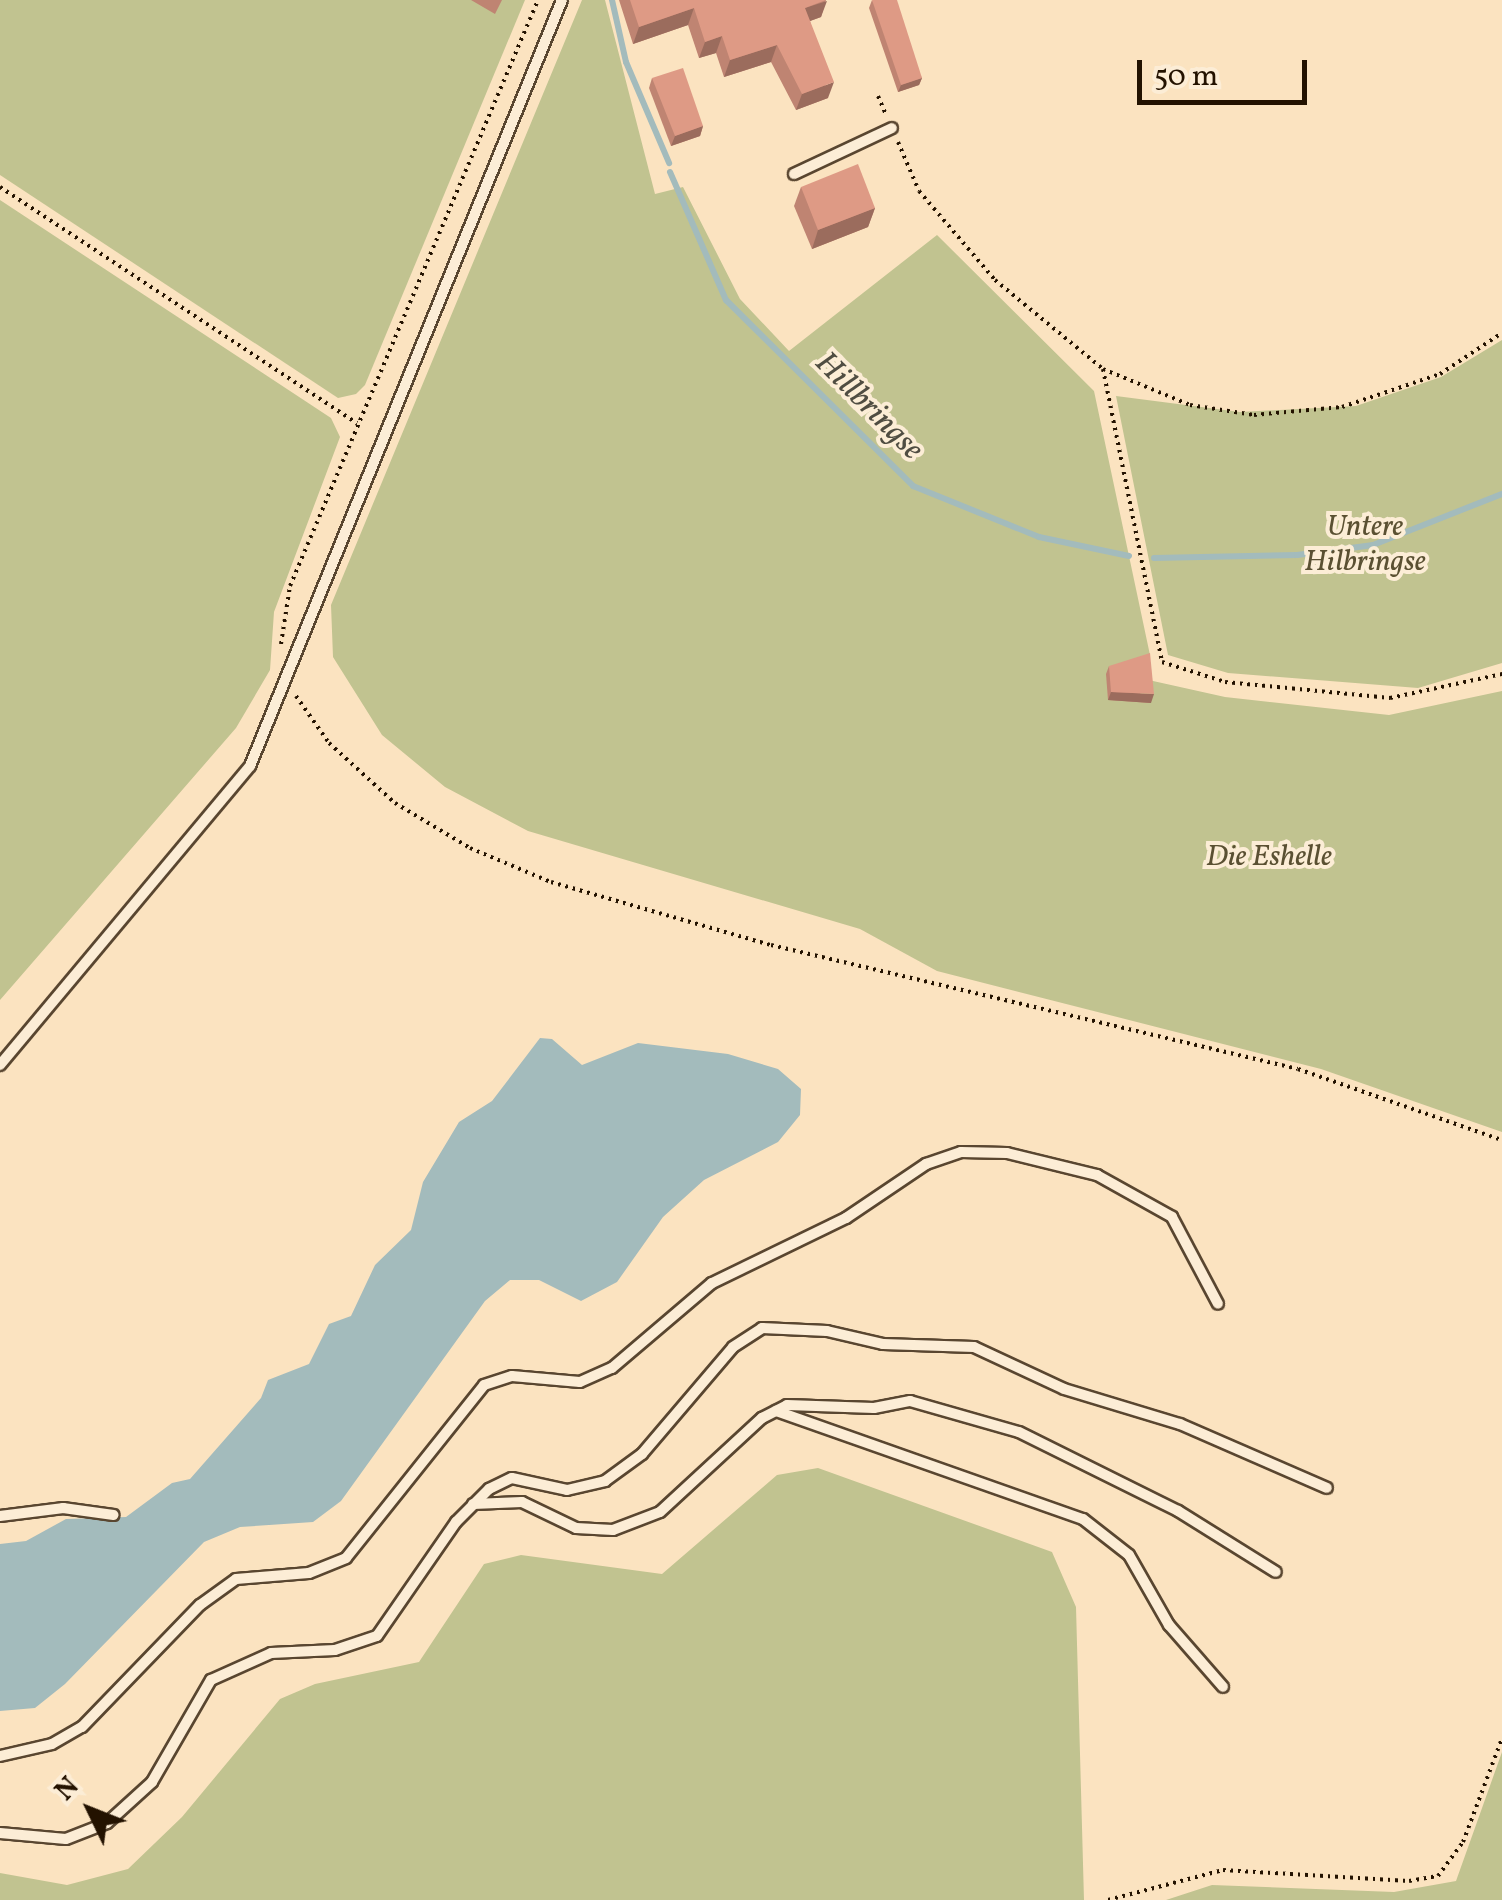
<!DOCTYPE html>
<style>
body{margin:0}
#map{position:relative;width:1502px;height:1900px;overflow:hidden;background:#fbe3c0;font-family:Vollkorn,serif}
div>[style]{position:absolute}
.green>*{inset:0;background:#c1c390}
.water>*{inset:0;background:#a3bbbc}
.stream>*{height:6px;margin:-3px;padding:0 3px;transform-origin:3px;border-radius:3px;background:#a3bbbc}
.path>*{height:4px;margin-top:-2px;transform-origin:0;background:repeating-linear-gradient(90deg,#231200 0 2.5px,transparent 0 7.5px)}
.roads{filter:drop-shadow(2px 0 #594630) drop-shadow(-2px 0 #594630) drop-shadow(0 2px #594630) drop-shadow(0 -2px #594630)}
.service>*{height:10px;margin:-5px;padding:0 5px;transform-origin:5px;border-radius:5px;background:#fcedd6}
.wall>*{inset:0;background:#bf8472}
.shaded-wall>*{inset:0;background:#9b6c5d}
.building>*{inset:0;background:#de9a85}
span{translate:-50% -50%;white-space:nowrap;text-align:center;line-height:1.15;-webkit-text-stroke:8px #fcedd6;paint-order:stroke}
.park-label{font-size:30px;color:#5a5032;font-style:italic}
.water-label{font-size:32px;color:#504d42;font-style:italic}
.north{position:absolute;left:40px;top:1760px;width:100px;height:100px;-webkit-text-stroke:8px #fcedd6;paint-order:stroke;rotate:313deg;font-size:28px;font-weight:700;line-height:40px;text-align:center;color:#231200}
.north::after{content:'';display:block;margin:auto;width:35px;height:45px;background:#231200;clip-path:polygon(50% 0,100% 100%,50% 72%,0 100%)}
.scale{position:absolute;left:1137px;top:60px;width:170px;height:45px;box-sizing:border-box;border:5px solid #231200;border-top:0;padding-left:12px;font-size:30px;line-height:35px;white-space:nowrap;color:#231200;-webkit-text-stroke:8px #fcedd6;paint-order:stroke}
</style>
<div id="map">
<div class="green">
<div style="clip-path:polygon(0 0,525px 0,365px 385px,356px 394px,338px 398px,0 175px)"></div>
<div style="clip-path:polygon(582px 0,605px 0,655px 194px,683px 187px,740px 299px,789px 351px,937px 235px,1094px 391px,1150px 655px,1126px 675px,1225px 697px,1389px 715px,1502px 691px,1502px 1132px,1321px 1069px,937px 971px,860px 929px,528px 831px,445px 787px,382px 735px,333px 657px,331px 605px)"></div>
<div style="clip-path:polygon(0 200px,331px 418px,340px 437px,274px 612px,270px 670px,236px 728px,0 1000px)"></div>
<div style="clip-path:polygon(1502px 340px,1502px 663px,1418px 688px,1228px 673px,1168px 655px,1116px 396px,1240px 412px,1356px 406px,1441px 377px)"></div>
<div style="clip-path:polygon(818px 1468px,1052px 1552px,1076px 1607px,1084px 1900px,0 1900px,0 1873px,67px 1885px,128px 1869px,182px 1817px,280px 1699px,315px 1684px,419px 1662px,484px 1564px,521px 1555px,662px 1574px,777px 1475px)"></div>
<div style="clip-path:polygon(1502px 1752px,1502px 1900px,1166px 1900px,1212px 1885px,1394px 1892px,1456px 1881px)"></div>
</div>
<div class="water">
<div style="clip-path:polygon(540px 1038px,552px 1039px,582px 1065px,638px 1043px,728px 1054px,778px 1069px,801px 1089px,800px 1115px,778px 1142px,704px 1180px,663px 1217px,617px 1282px,581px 1301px,539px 1280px,510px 1280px,485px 1301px,341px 1501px,313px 1522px,240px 1527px,204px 1542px,65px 1684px,35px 1708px,0 1711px,0 1544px,26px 1541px,66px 1519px,126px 1517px,172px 1483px,190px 1479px,261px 1398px,268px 1380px,309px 1364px,329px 1324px,351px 1316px,375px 1265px,411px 1230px,423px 1182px,459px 1122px,492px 1101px)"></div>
</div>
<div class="stream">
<div style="left:612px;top:0;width:64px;rotate:77.3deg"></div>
<div style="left:626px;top:62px;width:110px;rotate:66.9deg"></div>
<div style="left:670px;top:172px;width:140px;rotate:66.4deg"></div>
<div style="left:726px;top:300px;width:264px;rotate:44.8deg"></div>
<div style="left:913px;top:486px;width:136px;rotate:22deg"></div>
<div style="left:1039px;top:537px;width:92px;rotate:11.9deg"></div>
<div style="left:1154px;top:558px;width:143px;rotate:-1.2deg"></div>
<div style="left:1297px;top:555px;width:77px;rotate:-7.5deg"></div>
<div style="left:1373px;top:545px;width:139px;rotate:-21.6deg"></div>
</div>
<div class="path">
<div style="left:878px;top:96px;width:21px;rotate:67deg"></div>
<div style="left:898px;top:142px;width:53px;rotate:66.8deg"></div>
<div style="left:919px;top:191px;width:117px;rotate:49.5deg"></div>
<div style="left:995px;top:280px;width:140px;rotate:39.5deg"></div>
<div style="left:1103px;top:369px;width:94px;rotate:22.5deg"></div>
<div style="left:1190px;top:405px;width:65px;rotate:8.9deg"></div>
<div style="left:1254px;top:415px;width:88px;rotate:-5.2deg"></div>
<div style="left:1342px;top:407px;width:103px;rotate:-18.6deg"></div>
<div style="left:1440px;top:374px;width:74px;rotate:-33.5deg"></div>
<div style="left:0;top:187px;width:428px;rotate:33.5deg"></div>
<div style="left:1103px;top:369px;width:299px;rotate:78.6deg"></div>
<div style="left:1162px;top:662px;width:66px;rotate:17.6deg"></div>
<div style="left:1225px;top:682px;width:166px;rotate:5.5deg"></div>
<div style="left:1390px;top:698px;width:115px;rotate:-12.1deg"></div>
<div style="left:281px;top:644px;width:59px;rotate:-81.2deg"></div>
<div style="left:290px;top:586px;width:636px;rotate:-67.06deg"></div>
<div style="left:296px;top:696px;width:57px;rotate:54.9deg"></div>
<div style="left:329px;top:743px;width:89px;rotate:42.3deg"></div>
<div style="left:395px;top:803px;width:87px;rotate:31deg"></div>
<div style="left:470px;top:848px;width:88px;rotate:22.8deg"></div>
<div style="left:551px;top:882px;width:229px;rotate:16deg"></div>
<div style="left:771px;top:945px;width:541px;rotate:13.24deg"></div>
<div style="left:1298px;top:1069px;width:216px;rotate:19.2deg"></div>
<div style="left:1108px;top:1900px;width:119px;rotate:-14.6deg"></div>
<div style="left:1223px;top:1870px;width:186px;rotate:3.4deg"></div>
<div style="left:1409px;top:1881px;width:29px;rotate:-10deg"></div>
<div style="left:1438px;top:1876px;width:42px;rotate:-53.7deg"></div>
<div style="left:1463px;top:1842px;width:111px;rotate:-69.4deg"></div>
</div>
<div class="roads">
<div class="service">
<div style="left:794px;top:174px;width:108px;rotate:-25.1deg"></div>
<div style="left:0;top:1065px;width:390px;rotate:-50.1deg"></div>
<div style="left:250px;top:766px;width:827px;rotate:-67.84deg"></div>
<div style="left:776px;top:1411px;width:325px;rotate:19.4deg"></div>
<div style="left:1083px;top:1519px;width:58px;rotate:38deg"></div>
<div style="left:1129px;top:1555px;width:81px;rotate:60.3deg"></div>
<div style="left:1169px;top:1625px;width:82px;rotate:48.9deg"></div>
<div style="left:473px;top:1504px;width:49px;rotate:-2.3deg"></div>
<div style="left:522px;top:1502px;width:60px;rotate:25.7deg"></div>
<div style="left:576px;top:1528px;width:37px;rotate:3deg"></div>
<div style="left:613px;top:1530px;width:50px;rotate:-21deg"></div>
<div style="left:660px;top:1512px;width:139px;rotate:-42.7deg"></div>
<div style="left:762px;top:1418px;width:28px;rotate:-27deg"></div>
<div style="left:787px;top:1405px;width:87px;rotate:2deg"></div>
<div style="left:874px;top:1408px;width:37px;rotate:-11deg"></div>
<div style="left:910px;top:1401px;width:113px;rotate:15.9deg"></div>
<div style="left:1019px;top:1432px;width:178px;rotate:26.4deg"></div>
<div style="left:1178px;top:1511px;width:115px;rotate:31.9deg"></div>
<div style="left:0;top:1516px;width:64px;rotate:-7.2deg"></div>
<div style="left:63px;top:1508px;width:51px;rotate:7.8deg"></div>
<div style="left:0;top:1756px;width:53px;rotate:-13deg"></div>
<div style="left:52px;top:1744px;width:34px;rotate:-30deg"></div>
<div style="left:82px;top:1727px;width:170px;rotate:-46deg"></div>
<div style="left:200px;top:1605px;width:44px;rotate:-35.8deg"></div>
<div style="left:236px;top:1579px;width:73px;rotate:-4.7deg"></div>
<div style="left:309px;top:1573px;width:40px;rotate:-22deg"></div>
<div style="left:346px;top:1558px;width:221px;rotate:-51.4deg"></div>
<div style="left:484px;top:1385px;width:29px;rotate:-18deg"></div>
<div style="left:512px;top:1376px;width:68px;rotate:5deg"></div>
<div style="left:580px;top:1382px;width:35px;rotate:-24deg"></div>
<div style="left:612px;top:1368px;width:131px;rotate:-40.4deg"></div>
<div style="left:712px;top:1283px;width:149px;rotate:-25.9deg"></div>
<div style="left:846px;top:1218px;width:97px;rotate:-34deg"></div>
<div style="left:926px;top:1164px;width:37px;rotate:-19deg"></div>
<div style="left:961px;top:1152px;width:46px;rotate:1.2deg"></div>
<div style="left:1007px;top:1153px;width:93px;rotate:13.7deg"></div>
<div style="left:1097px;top:1175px;width:86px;rotate:29.2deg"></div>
<div style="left:1172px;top:1217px;width:98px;rotate:62.1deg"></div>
<div style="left:0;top:1833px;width:66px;rotate:5.2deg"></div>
<div style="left:66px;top:1839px;width:44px;rotate:-21.3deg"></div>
<div style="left:107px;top:1823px;width:61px;rotate:-42.3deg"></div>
<div style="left:152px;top:1782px;width:118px;rotate:-60deg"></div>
<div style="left:211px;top:1680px;width:66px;rotate:-24.2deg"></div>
<div style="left:271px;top:1653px;width:64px;rotate:-2.7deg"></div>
<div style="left:335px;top:1650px;width:44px;rotate:-18.4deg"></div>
<div style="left:377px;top:1636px;width:139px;rotate:-55.3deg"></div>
<div style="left:456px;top:1522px;width:47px;rotate:-45deg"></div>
<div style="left:489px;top:1489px;width:25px;rotate:-26deg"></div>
<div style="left:512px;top:1478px;width:56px;rotate:12.3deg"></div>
<div style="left:567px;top:1490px;width:39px;rotate:-13deg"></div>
<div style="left:605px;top:1481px;width:46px;rotate:-36.1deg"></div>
<div style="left:642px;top:1454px;width:140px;rotate:-49.6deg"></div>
<div style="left:733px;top:1347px;width:35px;rotate:-33deg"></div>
<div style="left:762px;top:1328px;width:65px;rotate:2.6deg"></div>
<div style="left:827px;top:1331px;width:57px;rotate:13.1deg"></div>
<div style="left:883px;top:1344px;width:91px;rotate:1.9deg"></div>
<div style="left:974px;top:1347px;width:99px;rotate:25deg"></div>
<div style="left:1064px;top:1389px;width:121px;rotate:16.8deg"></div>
<div style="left:1180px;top:1424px;width:160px;rotate:23.5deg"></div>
</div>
</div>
<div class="wall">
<div style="clip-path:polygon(471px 0,502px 0,495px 14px)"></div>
<div style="clip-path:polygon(619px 0,826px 0,821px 17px,810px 21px,828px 98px,796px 110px,771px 62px,724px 77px,716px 53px,699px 58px,688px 25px,633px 44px)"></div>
<div style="clip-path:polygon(872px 0,922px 78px,919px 85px,898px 92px,869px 8px)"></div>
<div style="clip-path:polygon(652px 78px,703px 126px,700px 136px,671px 146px,649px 88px)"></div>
<div style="clip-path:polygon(801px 187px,875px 208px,868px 227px,812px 249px,794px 206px)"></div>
<div style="clip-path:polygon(1109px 666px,1151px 703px,1108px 700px,1106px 674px)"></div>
</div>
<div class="shaded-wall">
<div style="clip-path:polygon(827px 1px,821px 17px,799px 25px,805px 8px)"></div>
<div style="clip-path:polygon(694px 8px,688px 25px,633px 44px,639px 27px)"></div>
<div style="clip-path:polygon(722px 36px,716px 53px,699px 58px,705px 42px)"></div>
<div style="clip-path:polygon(777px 45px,771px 62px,724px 77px,730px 60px)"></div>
<div style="clip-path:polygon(922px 78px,919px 85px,898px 92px,901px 85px)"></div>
<div style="clip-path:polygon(834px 82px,828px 98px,796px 110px,802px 94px)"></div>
<div style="clip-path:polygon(703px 126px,700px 136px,671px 146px,675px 136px)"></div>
<div style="clip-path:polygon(875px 208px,868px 227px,812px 249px,818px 230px)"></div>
<div style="clip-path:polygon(1111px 692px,1154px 694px,1151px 703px,1108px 700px)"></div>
</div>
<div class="building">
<div style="clip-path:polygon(630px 0,826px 0,805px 8px,834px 82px,802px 94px,777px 45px,730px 60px,722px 36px,705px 42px,694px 8px,639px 27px)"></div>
<div style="clip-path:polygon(872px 0,897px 0,922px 78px,901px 85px)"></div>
<div style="clip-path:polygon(683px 68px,703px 126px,675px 136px,652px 78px)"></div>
<div style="clip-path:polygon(858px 164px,875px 208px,818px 230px,801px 187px)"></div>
<div style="clip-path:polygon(1150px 653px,1154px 694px,1111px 692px,1109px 666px)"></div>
</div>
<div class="park-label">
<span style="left:1365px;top:544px">Untere<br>Hilbringse</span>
<span style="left:1269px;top:857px">Die Eshelle</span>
</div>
<div class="water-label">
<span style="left:868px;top:407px;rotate:45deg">Hillbringse</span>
</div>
<div class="north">N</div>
<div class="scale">50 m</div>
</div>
